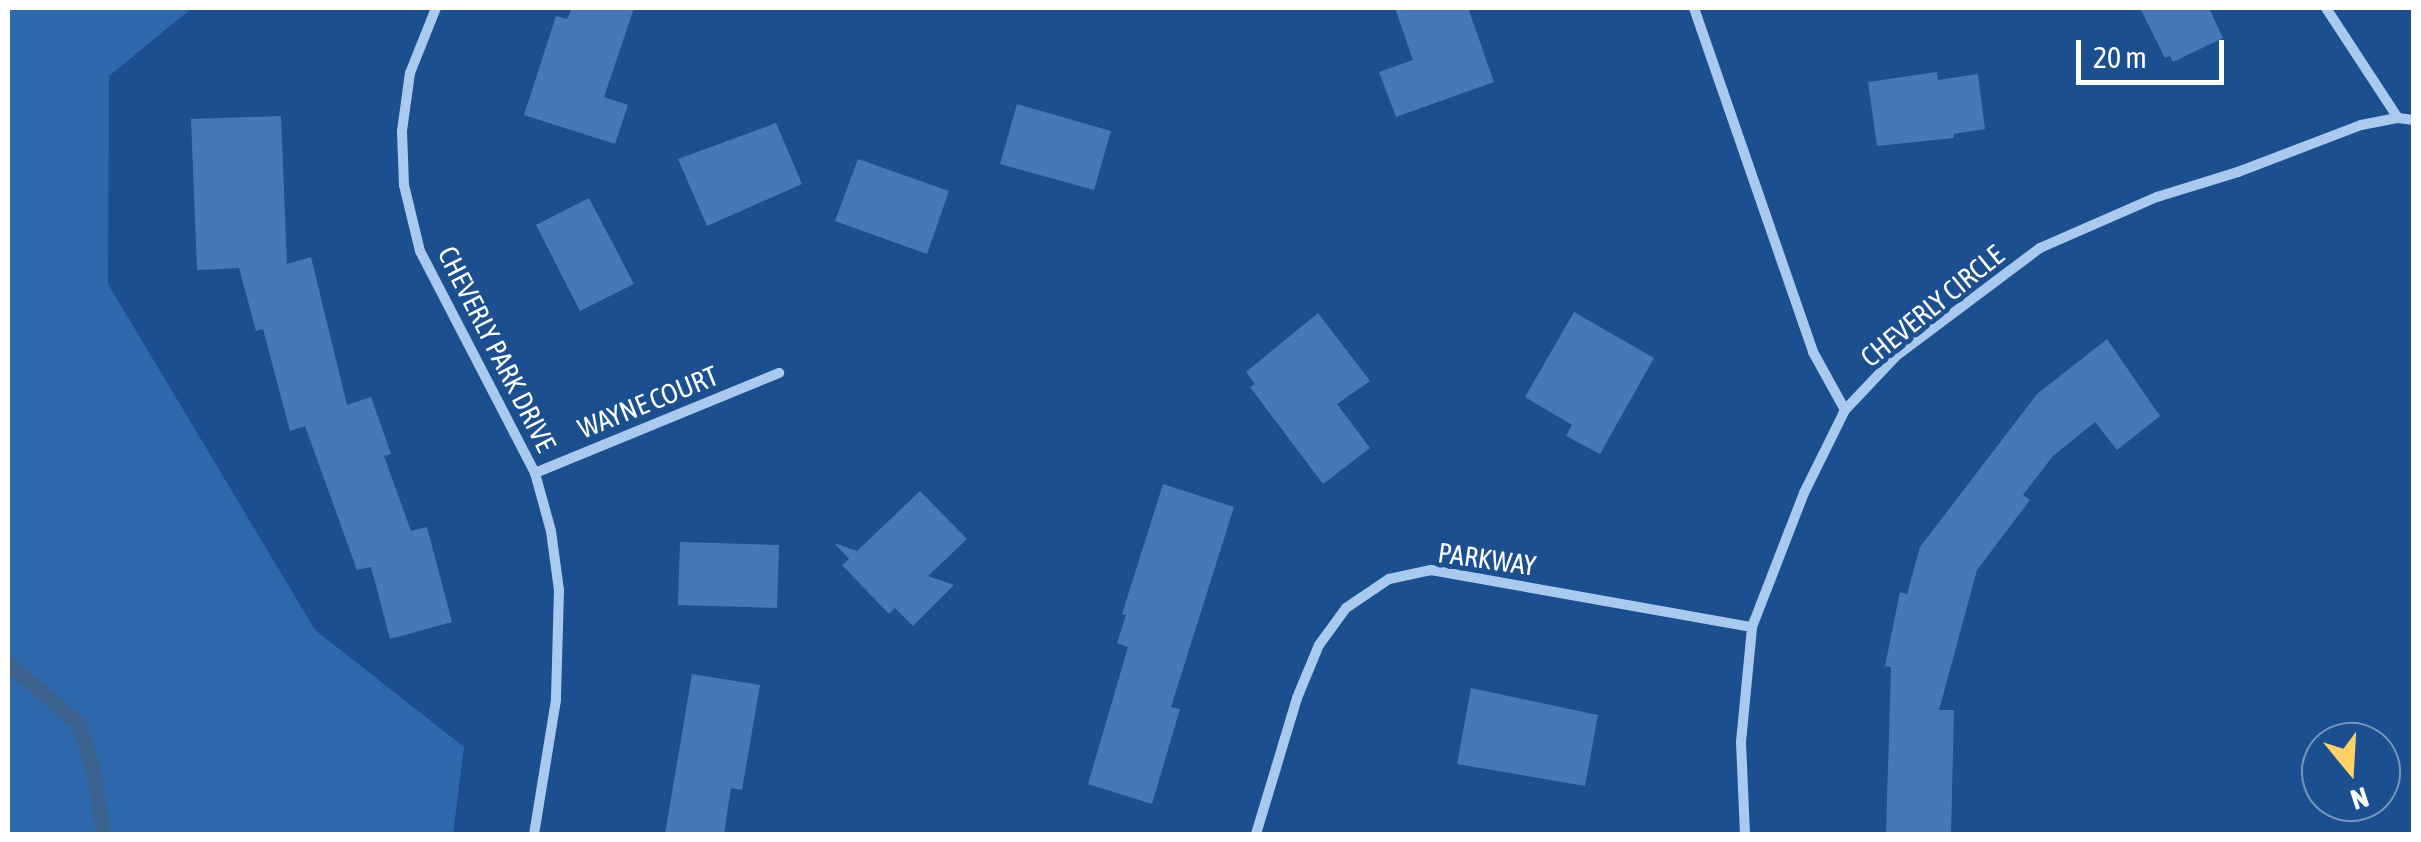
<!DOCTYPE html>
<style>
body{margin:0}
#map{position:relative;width:2421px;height:842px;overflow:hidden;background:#1b4f8f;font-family:"Asap Condensed",sans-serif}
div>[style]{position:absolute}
.green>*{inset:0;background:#2e69ad}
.stream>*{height:15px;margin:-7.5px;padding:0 7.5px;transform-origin:7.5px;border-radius:7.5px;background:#3c6290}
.building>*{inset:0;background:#4478b7}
.minor>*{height:10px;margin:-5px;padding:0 5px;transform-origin:5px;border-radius:5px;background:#a9c9ee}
span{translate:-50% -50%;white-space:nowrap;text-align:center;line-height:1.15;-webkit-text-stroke:10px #1b4f8f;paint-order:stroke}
.street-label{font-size:28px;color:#fff}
.frame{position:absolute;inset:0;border:10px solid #fff;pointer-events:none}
.north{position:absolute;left:2301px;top:722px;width:100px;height:100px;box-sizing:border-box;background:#1b4f8f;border:2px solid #7695bc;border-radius:50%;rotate:162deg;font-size:28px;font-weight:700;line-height:40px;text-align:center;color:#fff}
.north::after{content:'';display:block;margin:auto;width:35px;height:45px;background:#ffd166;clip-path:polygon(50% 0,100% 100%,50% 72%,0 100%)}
.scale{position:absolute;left:2076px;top:40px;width:148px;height:45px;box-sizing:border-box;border:5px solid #fff;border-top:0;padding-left:12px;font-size:30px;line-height:35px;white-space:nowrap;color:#fff;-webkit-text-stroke:8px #1b4f8f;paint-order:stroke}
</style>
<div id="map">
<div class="green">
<div style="clip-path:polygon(8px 8px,192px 8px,109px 76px,108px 284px,315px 630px,464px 747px,453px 834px,8px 834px)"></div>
</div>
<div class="stream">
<div style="left:8px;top:663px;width:92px;rotate:40.6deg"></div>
<div style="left:78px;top:723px;width:48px;rotate:71.9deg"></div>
<div style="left:93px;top:769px;width:66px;rotate:81.3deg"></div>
</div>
<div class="building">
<div style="clip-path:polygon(572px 8px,634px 8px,604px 97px,628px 105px,615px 144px,524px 115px,556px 16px,567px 19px)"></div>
<div style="clip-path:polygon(1395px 8px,1468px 8px,1494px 82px,1396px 117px,1379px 72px,1413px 60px)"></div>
<div style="clip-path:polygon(2140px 8px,2209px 8px,2223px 38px,2173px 62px,2170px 56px,2165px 58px)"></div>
<div style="clip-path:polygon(1937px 72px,1938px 80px,1978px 74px,1985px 129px,1954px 134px,1954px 138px,1877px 146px,1868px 82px)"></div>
<div style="clip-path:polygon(1017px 104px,1111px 131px,1094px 190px,1000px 164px)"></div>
<div style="clip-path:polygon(281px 116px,287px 264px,311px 257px,347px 405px,371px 397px,391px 454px,384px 456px,411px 531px,427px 527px,452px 622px,390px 639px,371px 567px,357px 570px,305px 426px,290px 431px,263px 329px,256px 331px,239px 268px,197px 270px,191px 119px)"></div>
<div style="clip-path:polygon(776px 123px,802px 184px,707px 226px,678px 159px)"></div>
<div style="clip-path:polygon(858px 159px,949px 191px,927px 254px,835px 221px)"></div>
<div style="clip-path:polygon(589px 198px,634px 284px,580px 311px,536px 225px)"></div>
<div style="clip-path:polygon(1574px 312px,1654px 358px,1600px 454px,1566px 436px,1572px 425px,1525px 397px)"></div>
<div style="clip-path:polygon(1318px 313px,1370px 381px,1337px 404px,1370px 448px,1323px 484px,1250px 387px,1255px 384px,1246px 372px)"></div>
<div style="clip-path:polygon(2107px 339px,2160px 416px,2117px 450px,2095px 422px,2053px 456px,2023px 495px,2030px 500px,1977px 570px,1939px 710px,1954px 710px,1951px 834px,1886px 834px,1891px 667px,1885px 666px,1900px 592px,1907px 594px,1920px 547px,2037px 394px)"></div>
<div style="clip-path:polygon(1163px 484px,1234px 507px,1171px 707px,1180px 709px,1152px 804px,1088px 784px,1128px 647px,1117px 643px,1126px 615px,1122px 614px)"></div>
<div style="clip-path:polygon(920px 491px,967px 539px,928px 576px,954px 585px,913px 626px,895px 608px,889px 614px,842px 565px,849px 559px,834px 543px,857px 551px)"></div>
<div style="clip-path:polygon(680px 542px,779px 545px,777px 608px,678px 605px)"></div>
<div style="clip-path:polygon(692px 674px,760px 685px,742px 790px,731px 788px,724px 834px,665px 834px)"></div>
<div style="clip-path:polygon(1471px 688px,1598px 715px,1585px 786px,1457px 764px)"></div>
</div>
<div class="minor">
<div style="left:436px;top:8px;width:70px;rotate:111.8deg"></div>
<div style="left:410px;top:73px;width:59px;rotate:97.9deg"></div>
<div style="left:402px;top:131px;width:54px;rotate:87.9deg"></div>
<div style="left:404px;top:185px;width:68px;rotate:76.4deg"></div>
<div style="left:420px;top:251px;width:250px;rotate:62.6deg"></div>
<div style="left:535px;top:473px;width:60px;rotate:74.6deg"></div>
<div style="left:551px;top:531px;width:60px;rotate:82.3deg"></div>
<div style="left:559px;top:590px;width:110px;rotate:91.6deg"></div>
<div style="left:556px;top:700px;width:136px;rotate:99.3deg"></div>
<div style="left:1694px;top:8px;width:364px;rotate:70.9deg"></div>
<div style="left:1813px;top:352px;width:66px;rotate:61.1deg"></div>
<div style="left:2326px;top:8px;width:131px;rotate:56.8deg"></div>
<div style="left:535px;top:473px;width:264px;rotate:-22.3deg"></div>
<div style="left:1256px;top:834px;width:142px;rotate:-73.2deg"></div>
<div style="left:1297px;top:698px;width:57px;rotate:-67.5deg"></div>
<div style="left:1319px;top:645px;width:46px;rotate:-53.9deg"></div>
<div style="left:1346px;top:608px;width:52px;rotate:-34deg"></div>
<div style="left:1389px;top:579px;width:43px;rotate:-12.1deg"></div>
<div style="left:1431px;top:570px;width:326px;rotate:10.1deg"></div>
<div style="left:1745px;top:834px;width:92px;rotate:-92.5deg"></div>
<div style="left:1741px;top:742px;width:116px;rotate:-84.5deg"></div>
<div style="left:1752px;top:627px;width:144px;rotate:-68.8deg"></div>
<div style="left:1804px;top:493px;width:93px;rotate:-63.7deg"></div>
<div style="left:1845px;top:410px;width:74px;rotate:-46.6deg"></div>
<div style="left:1896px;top:356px;width:180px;rotate:-36.9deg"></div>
<div style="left:2040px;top:248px;width:128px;rotate:-23.6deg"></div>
<div style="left:2157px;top:197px;width:85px;rotate:-17.2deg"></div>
<div style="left:2238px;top:172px;width:132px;rotate:-20.9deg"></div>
<div style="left:2361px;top:125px;width:38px;rotate:-11deg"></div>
<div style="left:2398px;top:118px;width:16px;rotate:7deg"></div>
</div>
<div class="street-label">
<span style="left:1932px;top:306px;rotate:-39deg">CHEVERLY CIRCLE</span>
<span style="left:497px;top:349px;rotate:63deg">CHEVERLY PARK DRIVE</span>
<span style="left:648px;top:402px;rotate:-22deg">WAYNE COURT</span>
<span style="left:1487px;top:559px;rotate:8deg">PARKWAY</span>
</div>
<div class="frame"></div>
<div class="north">N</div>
<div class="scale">20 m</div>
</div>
